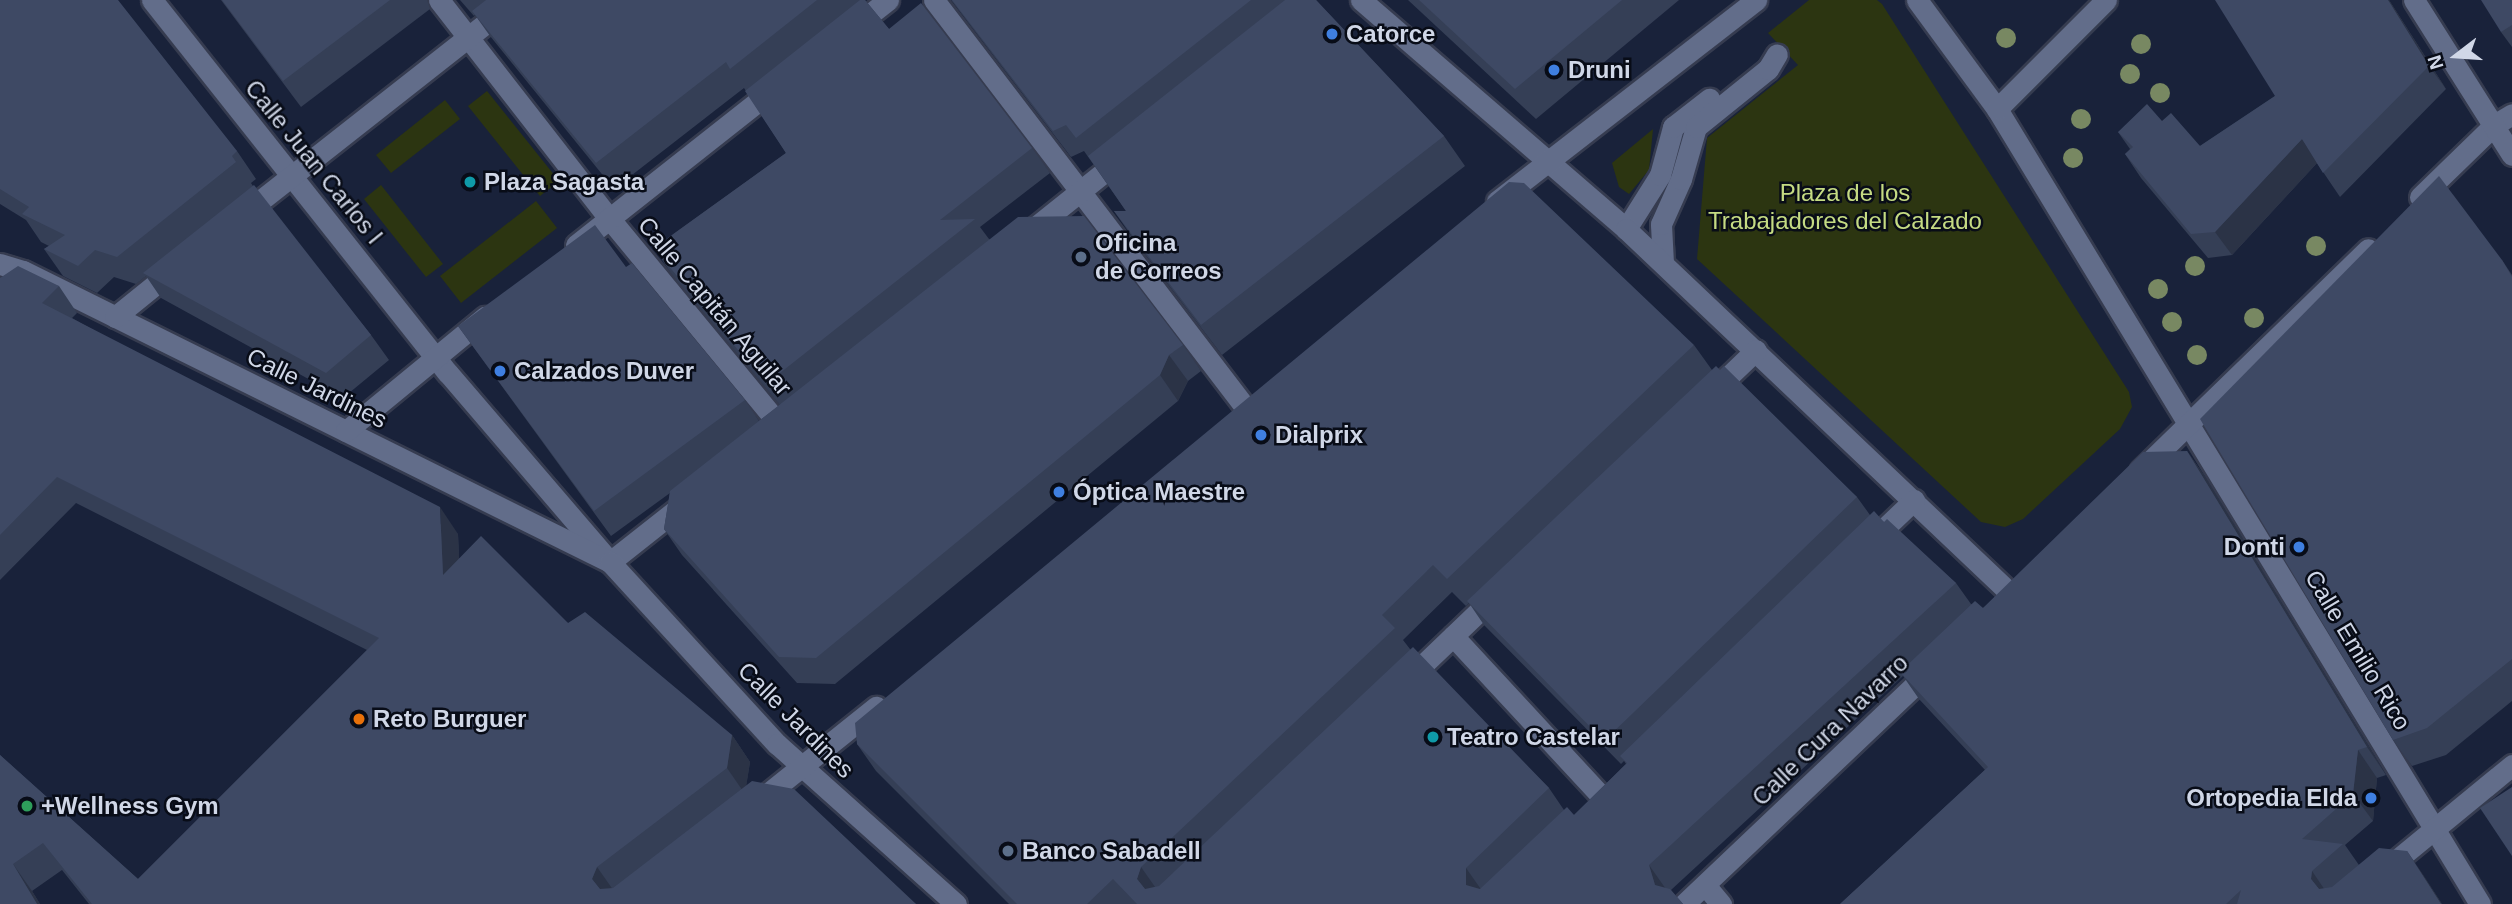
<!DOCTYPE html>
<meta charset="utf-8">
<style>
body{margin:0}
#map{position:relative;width:2512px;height:904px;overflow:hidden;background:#19223a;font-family:Arial,sans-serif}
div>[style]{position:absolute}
.green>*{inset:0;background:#2c3511}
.roads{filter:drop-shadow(2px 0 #363c50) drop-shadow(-2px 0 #363c50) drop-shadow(0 2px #363c50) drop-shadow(0 -2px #363c50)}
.lane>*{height:21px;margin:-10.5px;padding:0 10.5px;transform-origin:10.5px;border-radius:10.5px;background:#626d8a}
.street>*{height:21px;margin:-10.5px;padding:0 10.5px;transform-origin:10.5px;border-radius:10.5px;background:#626d8a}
.secondary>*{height:21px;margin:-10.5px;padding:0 10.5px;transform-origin:10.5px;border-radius:10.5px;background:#626d8a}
.trees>*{width:20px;height:20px;margin:-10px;border-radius:50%;background:#788862}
.wall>*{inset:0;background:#353f56}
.shaded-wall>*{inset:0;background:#2b3346}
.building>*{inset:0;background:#3e4964}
.dots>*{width:19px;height:19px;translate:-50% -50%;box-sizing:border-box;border:4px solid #080c17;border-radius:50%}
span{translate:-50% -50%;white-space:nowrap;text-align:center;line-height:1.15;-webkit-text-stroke:5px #080c17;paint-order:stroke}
.poi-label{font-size:24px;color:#d0d7e7;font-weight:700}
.left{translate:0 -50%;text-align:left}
.right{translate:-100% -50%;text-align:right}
.street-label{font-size:24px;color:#d0d7e7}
.park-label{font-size:24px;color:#c5db83}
.north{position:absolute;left:2421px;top:21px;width:70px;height:70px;-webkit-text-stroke:5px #080c17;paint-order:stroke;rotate:253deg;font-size:19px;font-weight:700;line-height:28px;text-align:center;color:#d0d7e7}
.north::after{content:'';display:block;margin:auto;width:24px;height:32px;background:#d0d7e7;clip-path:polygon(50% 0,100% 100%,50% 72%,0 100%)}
</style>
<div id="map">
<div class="green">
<div style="clip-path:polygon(1809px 0,1877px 0,1882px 4px,2129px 392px,2132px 407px,2120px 429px,2023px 519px,2005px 527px,1981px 522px,1697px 259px,1707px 138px,1798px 65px,1768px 33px)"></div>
<div style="clip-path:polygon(487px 91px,559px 181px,540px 196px,468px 106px)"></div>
<div style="clip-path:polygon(445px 100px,460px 119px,391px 173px,376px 155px)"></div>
<div style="clip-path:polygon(1653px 129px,1649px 170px,1629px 194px,1619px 187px,1612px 163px)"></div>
<div style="clip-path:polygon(381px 185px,443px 264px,426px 277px,364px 199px)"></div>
<div style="clip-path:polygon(536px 201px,557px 228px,461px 303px,440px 276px)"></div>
</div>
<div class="roads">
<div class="lane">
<div style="left:1626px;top:229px;width:64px;rotate:-57.8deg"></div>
<div style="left:1660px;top:175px;width:50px;rotate:-74.8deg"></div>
<div style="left:1673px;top:127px;width:46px;rotate:-37.9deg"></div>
<div style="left:1663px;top:263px;width:39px;rotate:-93deg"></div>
<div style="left:1661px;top:224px;width:49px;rotate:-66deg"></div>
<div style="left:1681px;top:179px;width:54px;rotate:-73.9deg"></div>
<div style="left:1696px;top:127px;width:92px;rotate:-38.9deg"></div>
<div style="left:1768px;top:69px;width:17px;rotate:-59deg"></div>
</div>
<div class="street">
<div style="left:152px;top:0;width:476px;rotate:51.6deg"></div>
<div style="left:448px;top:373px;width:249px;rotate:49.4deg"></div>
<div style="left:610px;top:562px;width:97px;rotate:-38.3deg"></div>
<div style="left:439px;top:0;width:276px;rotate:52.1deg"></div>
<div style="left:609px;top:218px;width:271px;rotate:50.5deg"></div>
<div style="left:934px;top:0;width:512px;rotate:52.62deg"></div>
<div style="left:1361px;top:0;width:350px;rotate:40.8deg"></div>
<div style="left:1626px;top:229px;width:531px;rotate:43.47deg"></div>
<div style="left:1917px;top:0;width:135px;rotate:53.7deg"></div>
<div style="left:1997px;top:109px;width:930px;rotate:58.72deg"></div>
<div style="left:851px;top:29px;width:47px;rotate:-38.1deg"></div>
<div style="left:1997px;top:109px;width:154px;rotate:-45deg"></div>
<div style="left:2420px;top:197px;width:103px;rotate:-44.2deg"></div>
<div style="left:2494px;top:125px;width:21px;rotate:-31deg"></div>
<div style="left:1497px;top:201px;width:328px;rotate:-37.8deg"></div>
<div style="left:242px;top:215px;width:347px;rotate:-38.2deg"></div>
<div style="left:1028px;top:233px;width:122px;rotate:-38.7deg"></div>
<div style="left:576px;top:245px;width:255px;rotate:-38.3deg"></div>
<div style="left:0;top:264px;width:24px;rotate:17deg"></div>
<div style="left:23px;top:271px;width:655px;rotate:26.37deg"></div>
<div style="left:610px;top:562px;width:247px;rotate:47.5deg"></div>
<div style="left:777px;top:744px;width:240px;rotate:41.8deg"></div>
<div style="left:115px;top:317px;width:75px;rotate:-39deg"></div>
<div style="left:1711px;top:393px;width:62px;rotate:-43.7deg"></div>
<div style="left:346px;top:431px;width:180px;rotate:-39.4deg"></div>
<div style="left:2140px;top:471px;width:318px;rotate:-44.2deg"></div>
<div style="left:1872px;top:540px;width:58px;rotate:-43.6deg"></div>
<div style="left:1453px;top:636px;width:222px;rotate:47.2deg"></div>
<div style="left:1408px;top:679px;width:122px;rotate:-43.7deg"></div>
<div style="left:756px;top:803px;width:154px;rotate:-38.7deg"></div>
<div style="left:1705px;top:885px;width:25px;rotate:50deg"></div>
<div style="left:1684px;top:904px;width:342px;rotate:-43.5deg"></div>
<div style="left:2343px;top:904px;width:219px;rotate:-39.4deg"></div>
</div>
<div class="secondary">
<div style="left:2414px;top:0;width:183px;rotate:57.7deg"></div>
</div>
</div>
<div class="trees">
<div style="left:2006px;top:38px"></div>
<div style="left:2141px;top:44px"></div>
<div style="left:2130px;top:74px"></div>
<div style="left:2160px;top:93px"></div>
<div style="left:2081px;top:119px"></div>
<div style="left:2073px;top:158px"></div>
<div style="left:2316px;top:246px"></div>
<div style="left:2195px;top:266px"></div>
<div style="left:2158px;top:289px"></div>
<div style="left:2254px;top:318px"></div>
<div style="left:2172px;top:322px"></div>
<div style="left:2197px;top:355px"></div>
</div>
<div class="wall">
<div style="clip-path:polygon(0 0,237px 151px,256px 179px,251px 183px,253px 186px,371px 335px,389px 360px,343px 398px,161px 298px,146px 276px,136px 284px,114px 277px,97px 293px,63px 276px,44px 249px,49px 246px,41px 242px,26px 220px,0 204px)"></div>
<div style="clip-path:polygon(221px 0,427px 0,430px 9px,301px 107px)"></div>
<div style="clip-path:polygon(460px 0,865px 0,889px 29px,1032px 148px,1050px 173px,980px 227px,989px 239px,1183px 345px,1201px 371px,1188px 381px,1178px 401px,835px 684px,797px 683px,682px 555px,664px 529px,670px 493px,611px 536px,458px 326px,626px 267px,745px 400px,759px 421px,780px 405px,671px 273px,654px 248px,786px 153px,744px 88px,614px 189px,490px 36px,475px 15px,474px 16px)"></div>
<div style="clip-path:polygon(951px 0,1316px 0,1444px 136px,1465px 166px,1222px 355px,1135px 241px,1114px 211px,1126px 211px,1084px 151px,1071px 157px)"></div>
<div style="clip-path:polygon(1408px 0,1679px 0,1536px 119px)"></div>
<div style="clip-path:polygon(2389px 0,2446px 89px,2340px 197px,2317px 163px,2232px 255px,2208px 258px,2141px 178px,2125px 154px,2130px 149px,2118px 132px,2162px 121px,2200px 146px,2275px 96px)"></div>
<div style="clip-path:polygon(2512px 0,2512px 47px,2501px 32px)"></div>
<div style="clip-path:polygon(2502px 260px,2512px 275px,2512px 701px,2446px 755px,2412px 766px,2393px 740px)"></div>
<div style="clip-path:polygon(0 278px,59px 286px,77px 313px,72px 318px,458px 534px,459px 558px,568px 623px,732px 735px,750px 762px,746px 786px,916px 904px,89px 904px,62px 870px,32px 891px,40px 904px,0 904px,0 755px,138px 879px,367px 650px,76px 503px,0 580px)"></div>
<div style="clip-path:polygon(evenodd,1694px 345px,1712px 370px,1857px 497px,1870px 515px,1884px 522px,1956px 583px,1971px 604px,1983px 608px,2187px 451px,2206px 478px,2386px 775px,2377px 778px,2373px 821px,2345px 845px,2359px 865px,2407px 851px,2442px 904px,1840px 904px,1985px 770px,1919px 699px,1903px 676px,1671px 890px,1683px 904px,1009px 904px,876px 771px,857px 744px,1694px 345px,1452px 592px,1466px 606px,1469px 603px,1484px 625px,1621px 764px,1624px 761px,1626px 764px,1574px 815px,1564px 810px,1549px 788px,1410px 649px,1403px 640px,1452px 592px)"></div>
</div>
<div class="shaded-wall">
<div style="clip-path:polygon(2388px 0,2389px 0,2446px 89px,2429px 66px)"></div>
<div style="clip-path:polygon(2302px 139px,2318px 162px,2232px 255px,2215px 232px)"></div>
<div style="clip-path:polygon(1169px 355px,1188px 381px,1178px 401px,1160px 375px)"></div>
<div style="clip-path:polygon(2187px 451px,2206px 478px,2386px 775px,2367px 747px)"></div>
<div style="clip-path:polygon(440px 507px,458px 534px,461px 601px,443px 575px)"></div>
<div style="clip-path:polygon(732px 735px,750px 762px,745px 794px,727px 768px)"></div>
<div style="clip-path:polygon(2358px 750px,2377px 778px,2373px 821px,2353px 794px)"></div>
<div style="clip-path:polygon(2407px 851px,2426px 879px,2442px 904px,2441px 904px)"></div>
<div style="clip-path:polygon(13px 864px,32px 891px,40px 904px,37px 904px)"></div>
<div style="clip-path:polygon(1649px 865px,1668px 892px,1655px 885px)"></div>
<div style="clip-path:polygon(597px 867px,616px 894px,611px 904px,592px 879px)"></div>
<div style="clip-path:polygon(1141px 867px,1160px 894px,1157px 904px,1137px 879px)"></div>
<div style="clip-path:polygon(1466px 868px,1485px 895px,1466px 885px)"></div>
<div style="clip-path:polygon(2312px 871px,2331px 899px,2331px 904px,2311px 879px)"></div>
</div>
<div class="building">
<div style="clip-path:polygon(0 0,118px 0,237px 151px,232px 156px,236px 162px,117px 257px,95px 250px,78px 266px,44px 249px,65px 235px,22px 214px,29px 207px,0 189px)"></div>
<div style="clip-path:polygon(222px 0,390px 0,283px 81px)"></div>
<div style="clip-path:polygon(486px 0,817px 0,730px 69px,726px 62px,596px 163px,472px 11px)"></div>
<div style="clip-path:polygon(860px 0,865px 0,889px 29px,921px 3px,1032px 148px,940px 220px,975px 219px,766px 384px,654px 248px,786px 153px,745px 91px)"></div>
<div style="clip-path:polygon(952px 0,1251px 0,1076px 138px,1066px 125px,1053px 131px)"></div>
<div style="clip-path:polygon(1285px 0,1316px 0,1444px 136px,1201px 325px,1114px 211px,1126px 211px,1088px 156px)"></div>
<div style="clip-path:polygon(1419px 0,1622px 0,1515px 89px)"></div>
<div style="clip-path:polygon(2215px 0,2388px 0,2429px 66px,2323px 173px,2302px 139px,2215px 232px,2191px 234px,2125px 154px,2133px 147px,2118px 132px,2147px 104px,2162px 121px,2171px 113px,2200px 146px,2275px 96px)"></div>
<div style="clip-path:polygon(2481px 0,2512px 0,2512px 25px,2501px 32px)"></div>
<div style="clip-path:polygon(2439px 176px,2502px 260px,2512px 277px,2512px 659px,2427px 728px,2393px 740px,2200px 419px)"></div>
<div style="clip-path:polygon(1509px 182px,1524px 183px,1694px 345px,1447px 579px,1433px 565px,1382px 615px,1395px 628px,1141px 867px,1137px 879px,1145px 889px,1159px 886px,1413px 647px,1549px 788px,1466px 868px,1466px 885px,1480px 889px,1567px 807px,1574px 815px,1627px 763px,1620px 756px,1874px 511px,1884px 522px,1887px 519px,1956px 583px,1649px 865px,1655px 885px,1670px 889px,1683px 904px,1137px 904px,1113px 879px,1087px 904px,1017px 904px,857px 744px,855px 723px)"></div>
<div style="clip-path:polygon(254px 185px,371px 335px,326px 373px,143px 273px)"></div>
<div style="clip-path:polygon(1084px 216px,1183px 345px,1169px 355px,1160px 375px,816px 658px,779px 657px,664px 529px,670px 491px,1018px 217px)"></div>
<div style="clip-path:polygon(595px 225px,626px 267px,632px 263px,745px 400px,594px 511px,458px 326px)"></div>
<div style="clip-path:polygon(18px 266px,59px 286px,42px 303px,440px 507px,443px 575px,481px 536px,568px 623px,585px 612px,732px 735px,727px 768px,597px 867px,592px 879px,600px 889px,613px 888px,752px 781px,794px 789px,916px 904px,92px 904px,43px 843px,13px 864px,37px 904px,0 904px,0 755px,138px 879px,379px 638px,57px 477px,0 535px,0 278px)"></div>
<div style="clip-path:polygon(1716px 366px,1720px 370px,1724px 366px,1857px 497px,1604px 741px,1467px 601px)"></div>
<div style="clip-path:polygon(2187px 451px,2367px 747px,2358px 750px,2353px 794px,2302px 839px,2343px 844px,2312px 871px,2311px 879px,2319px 889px,2332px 887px,2379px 848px,2407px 851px,2441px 904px,2237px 904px,2241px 890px,2226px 904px,1840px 904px,1988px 767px,1900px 672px,1975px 601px,1983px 608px,2143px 452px)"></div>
<div style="clip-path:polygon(2512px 787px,2512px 856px,2480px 808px)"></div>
</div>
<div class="dots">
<div style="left:1332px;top:34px;background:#3f7fe0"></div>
<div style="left:1554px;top:70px;background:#3f7fe0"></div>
<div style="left:470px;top:182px;background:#0f9aa8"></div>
<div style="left:1081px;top:257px;background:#5c6f8a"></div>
<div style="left:500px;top:371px;background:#3f7fe0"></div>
<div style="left:1261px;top:435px;background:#3f7fe0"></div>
<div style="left:1059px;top:492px;background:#3f7fe0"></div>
<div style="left:2299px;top:547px;background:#3f7fe0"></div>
<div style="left:359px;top:719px;background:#e8710a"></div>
<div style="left:1433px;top:737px;background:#0f9aa8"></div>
<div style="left:2371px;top:798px;background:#3f7fe0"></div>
<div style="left:27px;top:806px;background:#2e9e5b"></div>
<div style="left:1008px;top:851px;background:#5c6f8a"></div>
</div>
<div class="poi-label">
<span class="left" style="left:1346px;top:34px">Catorce</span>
<span class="left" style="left:1568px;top:70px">Druni</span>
<span class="left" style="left:484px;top:182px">Plaza Sagasta</span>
<span class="left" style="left:1095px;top:257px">Oficina<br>de Correos</span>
<span class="left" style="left:514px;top:371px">Calzados Duver</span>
<span class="left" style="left:1275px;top:435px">Dialprix</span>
<span class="left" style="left:1073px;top:492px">Óptica Maestre</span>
<span class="right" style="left:2285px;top:547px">Donti</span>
<span class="left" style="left:373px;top:719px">Reto Burguer</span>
<span class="left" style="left:1447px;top:737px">Teatro Castelar</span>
<span class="right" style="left:2357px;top:798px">Ortopedia Elda</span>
<span class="left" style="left:41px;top:806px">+Wellness Gym</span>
<span class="left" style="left:1022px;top:851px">Banco Sabadell</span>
</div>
<div class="street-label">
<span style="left:314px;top:162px;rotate:51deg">Calle Juan Carlos I</span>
<span style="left:715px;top:306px;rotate:50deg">Calle Capitán Aguilar</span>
<span style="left:317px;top:388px;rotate:26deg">Calle Jardines</span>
<span style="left:2358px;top:650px;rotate:59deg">Calle Emilio Rico</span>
<span style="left:796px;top:720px;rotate:45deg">Calle Jardines</span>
<span style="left:1830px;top:730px;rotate:-44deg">Calle Cura Navarro</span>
</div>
<div class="park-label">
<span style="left:1845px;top:207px">Plaza de los<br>Trabajadores del Calzado</span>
</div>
<div class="north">N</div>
</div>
